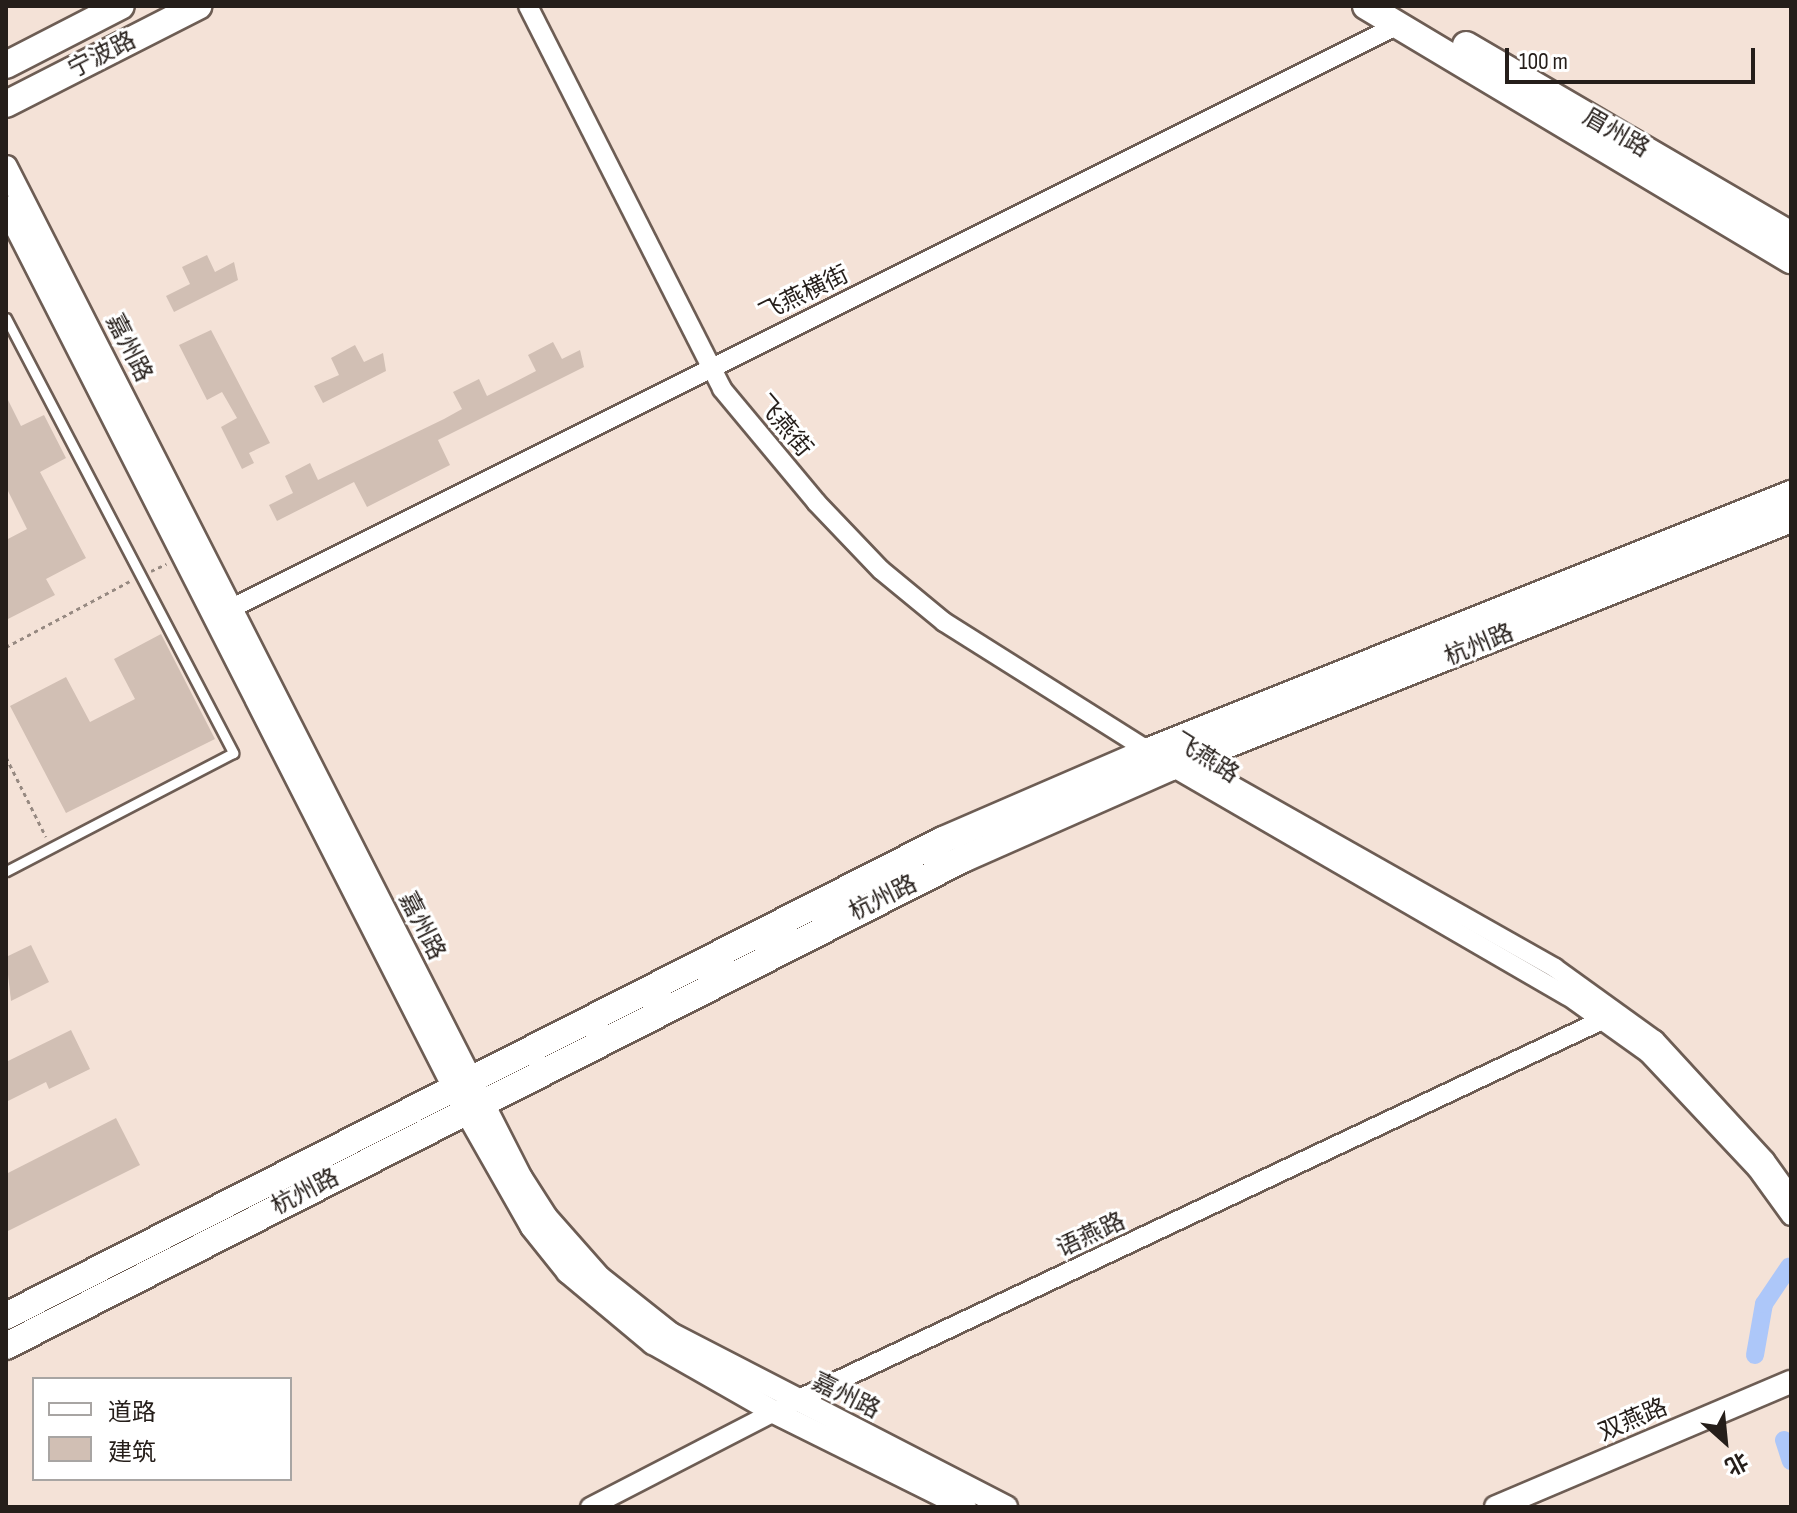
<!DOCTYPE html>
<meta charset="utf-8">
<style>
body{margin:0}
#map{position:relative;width:1797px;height:1513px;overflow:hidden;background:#f4e2d7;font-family:"Sofia Sans Condensed","Noto Sans SC",sans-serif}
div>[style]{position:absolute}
.canal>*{height:18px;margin:-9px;padding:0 9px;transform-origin:9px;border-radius:9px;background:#adc7f9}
.building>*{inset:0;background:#d1bfb4}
.path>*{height:3px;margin-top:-1.5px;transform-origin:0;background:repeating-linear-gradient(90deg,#968981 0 4px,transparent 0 8px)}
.roads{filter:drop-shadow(2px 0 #6d5d54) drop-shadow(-2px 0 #6d5d54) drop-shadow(0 2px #6d5d54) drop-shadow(0 -2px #6d5d54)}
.service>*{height:9px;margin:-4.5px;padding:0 4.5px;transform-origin:4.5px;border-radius:4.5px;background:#fff}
.minor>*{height:18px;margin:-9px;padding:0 9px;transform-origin:9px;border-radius:9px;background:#fff}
.tertiary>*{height:22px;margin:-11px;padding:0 11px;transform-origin:11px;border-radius:11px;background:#fff}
.secondary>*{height:26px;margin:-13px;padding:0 13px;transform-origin:13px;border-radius:13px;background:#fff}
span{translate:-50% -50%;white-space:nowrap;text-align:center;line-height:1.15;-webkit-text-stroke:6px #fff;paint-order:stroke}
.street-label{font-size:24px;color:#251e1a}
.frame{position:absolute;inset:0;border:8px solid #251e1a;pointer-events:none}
.legend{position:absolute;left:32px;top:1377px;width:260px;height:104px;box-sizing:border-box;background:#fff;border:2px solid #a8a5a3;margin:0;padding:10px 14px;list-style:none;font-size:24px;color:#251e1a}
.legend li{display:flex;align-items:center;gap:16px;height:40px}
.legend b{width:40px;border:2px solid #a8a5a3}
.north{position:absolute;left:1685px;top:1401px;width:80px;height:80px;-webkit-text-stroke:6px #fff;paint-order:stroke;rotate:153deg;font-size:22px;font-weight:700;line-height:32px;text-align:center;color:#251e1a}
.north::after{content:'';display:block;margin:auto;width:28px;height:36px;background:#251e1a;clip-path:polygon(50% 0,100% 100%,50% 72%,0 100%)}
.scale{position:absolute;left:1505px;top:48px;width:250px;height:36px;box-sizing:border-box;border:4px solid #251e1a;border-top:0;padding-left:10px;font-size:24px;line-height:28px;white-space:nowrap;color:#251e1a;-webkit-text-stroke:6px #fff;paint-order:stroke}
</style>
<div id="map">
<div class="canal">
<div style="left:1755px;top:1355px;width:52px;rotate:-80deg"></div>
<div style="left:1764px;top:1304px;width:45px;rotate:-56deg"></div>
<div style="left:1784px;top:1440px;width:22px;rotate:72deg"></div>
</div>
<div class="building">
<div style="clip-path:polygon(207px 255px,215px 272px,234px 262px,238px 280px,174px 312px,166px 296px,190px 284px,182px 267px)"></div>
<div style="clip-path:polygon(211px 330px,270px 443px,249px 453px,254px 463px,242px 469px,221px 427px,237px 418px,222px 392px,207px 400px,179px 345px)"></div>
<div style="clip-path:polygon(553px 342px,562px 359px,580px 350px,584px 367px,438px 440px,450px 465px,367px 507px,354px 482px,277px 521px,269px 505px,293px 493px,285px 476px,310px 463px,318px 480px,444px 419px,462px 409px,453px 392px,479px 379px,487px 396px,511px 384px,536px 371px,528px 355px)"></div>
<div style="clip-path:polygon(355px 345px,364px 362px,383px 353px,386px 371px,323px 403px,314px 386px,339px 375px,331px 358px)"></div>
<div style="clip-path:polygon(6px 396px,21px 426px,44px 415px,66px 458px,40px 472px,86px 558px,46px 579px,55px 595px,6px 620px,6px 540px,27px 529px,6px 487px)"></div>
<div style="clip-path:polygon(161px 634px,215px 739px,66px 813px,10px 706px,66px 677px,90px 722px,135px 699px,114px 659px)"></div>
<div style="clip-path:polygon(31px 945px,49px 982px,11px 1001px,6px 957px)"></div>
<div style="clip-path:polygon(71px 1030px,90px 1069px,49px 1089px,46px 1082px,6px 1102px,6px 1062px)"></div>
<div style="clip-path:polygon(116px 1118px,140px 1165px,6px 1232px,6px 1174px)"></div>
</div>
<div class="path">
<div style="left:151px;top:571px;width:17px;rotate:-25deg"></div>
<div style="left:6px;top:647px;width:140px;rotate:-28deg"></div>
<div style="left:6px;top:757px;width:89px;rotate:63.4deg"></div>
</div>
<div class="roads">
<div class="service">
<div style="left:6px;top:318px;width:491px;rotate:62.4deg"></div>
<div style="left:233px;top:753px;width:256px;rotate:152.5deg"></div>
</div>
<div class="minor">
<div style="left:528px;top:6px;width:429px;rotate:63.1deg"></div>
<div style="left:722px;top:389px;width:147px;rotate:50.2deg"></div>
<div style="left:816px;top:502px;width:94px;rotate:46.3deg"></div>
<div style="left:881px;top:570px;width:82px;rotate:39.5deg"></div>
<div style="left:944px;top:622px;width:242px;rotate:32.2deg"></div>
<div style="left:232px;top:608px;width:1304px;rotate:-26.57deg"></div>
<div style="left:1184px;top:758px;width:426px;rotate:29.5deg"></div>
<div style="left:1555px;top:968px;width:123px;rotate:35.8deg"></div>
<div style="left:1655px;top:1040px;width:163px;rotate:47.5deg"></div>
<div style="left:1765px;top:1160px;width:44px;rotate:54.2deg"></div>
<div style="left:1167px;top:764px;width:463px;rotate:30.1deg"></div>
<div style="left:1568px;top:996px;width:98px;rotate:35.5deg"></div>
<div style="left:1648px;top:1053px;width:159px;rotate:46.8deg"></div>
<div style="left:1757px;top:1169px;width:58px;rotate:54.1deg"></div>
<div style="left:590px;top:1507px;width:233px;rotate:-27.3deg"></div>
<div style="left:797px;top:1400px;width:900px;rotate:-25.26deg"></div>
</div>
<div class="tertiary">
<div style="left:6px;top:167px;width:1135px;rotate:63.01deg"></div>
<div style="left:521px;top:1178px;width:46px;rotate:57.3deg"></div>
<div style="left:546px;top:1217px;width:81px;rotate:48.5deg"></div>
<div style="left:600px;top:1278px;width:90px;rotate:38.3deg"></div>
<div style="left:671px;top:1334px;width:377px;rotate:27.3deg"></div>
<div style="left:6px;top:207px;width:1014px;rotate:63.03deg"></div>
<div style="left:466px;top:1111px;width:133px;rotate:60.4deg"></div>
<div style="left:532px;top:1227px;width:58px;rotate:51.3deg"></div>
<div style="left:568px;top:1272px;width:111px;rotate:39.9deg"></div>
<div style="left:653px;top:1343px;width:139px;rotate:29.7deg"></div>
<div style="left:774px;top:1412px;width:213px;rotate:26.4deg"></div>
<div style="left:1496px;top:1507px;width:320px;rotate:-23deg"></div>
</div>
<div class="secondary">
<div style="left:1366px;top:6px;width:495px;rotate:30.9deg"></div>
<div style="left:1466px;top:45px;width:376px;rotate:30.3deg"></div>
<div style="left:6px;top:65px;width:129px;rotate:-27.2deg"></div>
<div style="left:6px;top:104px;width:216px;rotate:-27deg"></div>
<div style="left:6px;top:1316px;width:1051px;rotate:-26.93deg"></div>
<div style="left:943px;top:840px;width:224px;rotate:-23.4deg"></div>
<div style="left:1149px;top:751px;width:692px;rotate:-21.82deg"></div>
<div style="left:6px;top:1346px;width:1076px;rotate:-26.97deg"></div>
<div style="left:965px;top:858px;width:225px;rotate:-23.8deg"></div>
<div style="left:1171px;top:767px;width:668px;rotate:-21.8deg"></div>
</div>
</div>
<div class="street-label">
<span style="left:102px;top:55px;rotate:-27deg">宁波路</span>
<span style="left:1616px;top:133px;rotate:30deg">眉州路</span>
<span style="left:804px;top:294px;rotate:-26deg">飞燕横街</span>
<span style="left:129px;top:348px;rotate:63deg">嘉州路</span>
<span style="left:784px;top:426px;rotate:50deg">飞燕街</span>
<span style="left:1479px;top:645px;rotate:-22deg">杭州路</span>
<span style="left:1206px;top:758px;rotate:32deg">飞燕路</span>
<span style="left:883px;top:898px;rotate:-26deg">杭州路</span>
<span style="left:422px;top:926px;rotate:63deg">嘉州路</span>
<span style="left:305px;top:1192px;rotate:-27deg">杭州路</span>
<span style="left:1091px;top:1235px;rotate:-25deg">语燕路</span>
<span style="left:846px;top:1396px;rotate:26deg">嘉州路</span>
<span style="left:1633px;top:1420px;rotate:-23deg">双燕路</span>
</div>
<div class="frame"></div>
<ul class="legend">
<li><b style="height:10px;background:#fff"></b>道路</li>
<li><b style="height:22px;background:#d1bfb4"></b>建筑</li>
</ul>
<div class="north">北</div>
<div class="scale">100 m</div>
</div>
